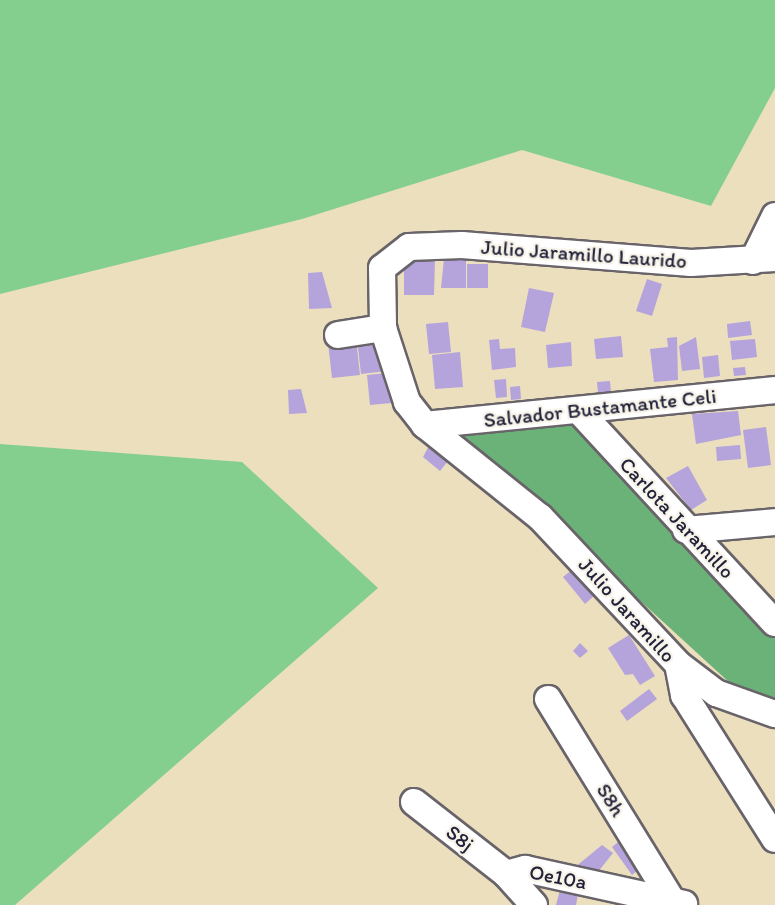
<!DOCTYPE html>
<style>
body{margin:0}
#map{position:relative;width:775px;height:905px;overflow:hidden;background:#ecdfbe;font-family:Itim,sans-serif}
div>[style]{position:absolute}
.green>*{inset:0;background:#84cf8d}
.forest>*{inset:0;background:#6bb278}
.building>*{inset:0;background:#b5a3db}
.roads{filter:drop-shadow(2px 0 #696469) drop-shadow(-2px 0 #696469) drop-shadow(0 2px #696469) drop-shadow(0 -2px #696469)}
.minor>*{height:26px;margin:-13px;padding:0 13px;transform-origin:13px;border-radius:13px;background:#fff}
span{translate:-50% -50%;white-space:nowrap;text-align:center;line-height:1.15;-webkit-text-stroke:4.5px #f7f3e8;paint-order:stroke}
.street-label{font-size:21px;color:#22223b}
</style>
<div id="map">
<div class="green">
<div style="clip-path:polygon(0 0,775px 0,775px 88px,711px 206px,522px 150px,302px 219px,0 294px)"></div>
<div style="clip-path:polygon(0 444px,242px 462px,378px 588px,15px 905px,0 905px)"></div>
</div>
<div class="forest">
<div style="clip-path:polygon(577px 422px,775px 635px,775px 704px,743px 695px,456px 432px)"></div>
</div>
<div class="building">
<div style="clip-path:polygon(404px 259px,435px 259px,434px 295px,404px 295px)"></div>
<div style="clip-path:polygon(444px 259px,466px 259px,466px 288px,441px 288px)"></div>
<div style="clip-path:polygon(467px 264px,488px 264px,488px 288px,467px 288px)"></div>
<div style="clip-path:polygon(322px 272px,332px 308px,309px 309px,308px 273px)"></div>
<div style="clip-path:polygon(647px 279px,662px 284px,652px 316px,636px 311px)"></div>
<div style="clip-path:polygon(529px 288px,554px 293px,545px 332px,521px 327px)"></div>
<div style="clip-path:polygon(750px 321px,752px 335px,728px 338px,727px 324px)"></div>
<div style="clip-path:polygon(448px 322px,451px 352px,429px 354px,426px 324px)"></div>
<div style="clip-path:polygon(383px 336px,387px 371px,361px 374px,357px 339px)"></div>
<div style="clip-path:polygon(621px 336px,623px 357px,596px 359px,594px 339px)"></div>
<div style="clip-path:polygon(677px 337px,678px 380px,654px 382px,650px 349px,668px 347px,667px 338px)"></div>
<div style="clip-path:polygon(696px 337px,700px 369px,682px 371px,679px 346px)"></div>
<div style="clip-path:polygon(356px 339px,360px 375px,332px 378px,328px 343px)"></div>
<div style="clip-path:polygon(499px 339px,500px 349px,515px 348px,516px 367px,492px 370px,489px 340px)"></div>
<div style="clip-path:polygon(755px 339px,757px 357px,732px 360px,730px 341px)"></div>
<div style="clip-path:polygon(571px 342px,572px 366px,548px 368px,546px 345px)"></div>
<div style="clip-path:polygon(460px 352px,463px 387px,435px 389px,432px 355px)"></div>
<div style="clip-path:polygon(718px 355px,720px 376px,704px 378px,702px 357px)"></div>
<div style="clip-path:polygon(745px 367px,746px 375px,734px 376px,733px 368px)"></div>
<div style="clip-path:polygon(387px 373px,391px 403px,370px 405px,367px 375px)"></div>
<div style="clip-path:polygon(506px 379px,507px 397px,496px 398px,494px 380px)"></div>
<div style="clip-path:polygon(610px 381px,611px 392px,598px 393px,597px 382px)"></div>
<div style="clip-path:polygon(520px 386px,521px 399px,511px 400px,510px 387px)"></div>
<div style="clip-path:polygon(301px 389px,307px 413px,289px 414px,288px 390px)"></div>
<div style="clip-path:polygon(738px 411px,741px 435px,696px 444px,692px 414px)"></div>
<div style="clip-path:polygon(766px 427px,771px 465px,748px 468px,743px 430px)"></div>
<div style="clip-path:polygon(432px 440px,452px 456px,440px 471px,423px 457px)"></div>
<div style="clip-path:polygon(740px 445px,741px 459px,717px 461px,716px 447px)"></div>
<div style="clip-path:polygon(688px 466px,707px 500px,691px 510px,666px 478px)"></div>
<div style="clip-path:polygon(573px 569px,595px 595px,585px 604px,563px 577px)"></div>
<div style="clip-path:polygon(629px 635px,655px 676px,640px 685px,633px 674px,625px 675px,608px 648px)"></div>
<div style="clip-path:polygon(580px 643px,588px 651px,580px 658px,573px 651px)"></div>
<div style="clip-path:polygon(649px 689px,657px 699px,627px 721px,620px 711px)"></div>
<div style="clip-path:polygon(618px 842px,638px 870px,632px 875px,612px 847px)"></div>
<div style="clip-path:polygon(602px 845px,613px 853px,598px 872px,574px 868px)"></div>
<div style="clip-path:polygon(560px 890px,578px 894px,576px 905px,556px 905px)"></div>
</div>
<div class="roads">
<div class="minor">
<div style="left:775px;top:258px;width:84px;rotate:176.6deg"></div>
<div style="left:691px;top:263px;width:230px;rotate:-175.5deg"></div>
<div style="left:462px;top:245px;width:53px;rotate:177.8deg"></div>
<div style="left:409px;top:247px;width:34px;rotate:142deg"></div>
<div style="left:382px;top:268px;width:60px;rotate:89deg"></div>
<div style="left:383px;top:328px;width:78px;rotate:72deg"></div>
<div style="left:407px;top:402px;width:29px;rotate:52deg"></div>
<div style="left:425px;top:425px;width:147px;rotate:38.7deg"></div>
<div style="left:540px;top:517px;width:202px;rotate:46.8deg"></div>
<div style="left:678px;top:664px;width:32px;rotate:79deg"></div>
<div style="left:684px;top:695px;width:170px;rotate:57.7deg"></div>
<div style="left:753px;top:261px;width:50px;rotate:-63.9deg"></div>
<div style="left:338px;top:335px;width:46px;rotate:-8.8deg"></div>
<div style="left:580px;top:412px;width:287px;rotate:47.3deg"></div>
<div style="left:425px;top:425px;width:352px;rotate:-5.7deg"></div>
<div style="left:686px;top:530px;width:89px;rotate:-5.1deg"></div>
<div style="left:678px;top:664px;width:48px;rotate:37.3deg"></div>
<div style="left:716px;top:693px;width:63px;rotate:19.6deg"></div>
<div style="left:548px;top:699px;width:238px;rotate:58.4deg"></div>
<div style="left:414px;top:802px;width:117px;rotate:38deg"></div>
<div style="left:534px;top:905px;width:42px;rotate:-132.1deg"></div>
<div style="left:506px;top:874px;width:20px;rotate:-15deg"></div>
<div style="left:525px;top:869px;width:163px;rotate:12.4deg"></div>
</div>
</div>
<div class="street-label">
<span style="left:584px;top:254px;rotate:4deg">Julio Jaramillo Laurido</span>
<span style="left:600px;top:408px;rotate:-6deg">Salvador Bustamante Celi</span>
<span style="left:677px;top:518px;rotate:47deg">Carlota Jaramillo</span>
<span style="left:627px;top:610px;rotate:48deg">Julio Jaramillo</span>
<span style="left:611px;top:800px;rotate:58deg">S8h</span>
<span style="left:460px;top:838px;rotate:38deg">S8j</span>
<span style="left:558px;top:877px;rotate:11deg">Oe10a</span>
</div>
</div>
